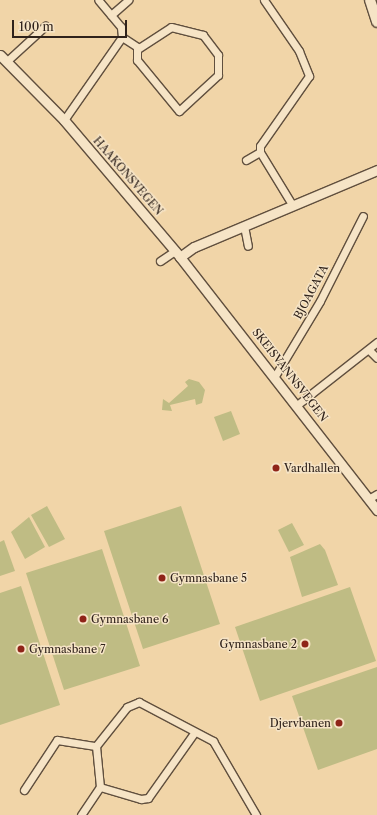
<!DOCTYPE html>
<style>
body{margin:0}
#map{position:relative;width:377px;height:815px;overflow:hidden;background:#f1d5a8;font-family:"Libre Caslon Text",serif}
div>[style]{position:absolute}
.green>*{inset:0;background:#bfbc84}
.roads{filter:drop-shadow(1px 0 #604f3e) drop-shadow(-1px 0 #604f3e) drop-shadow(0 1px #604f3e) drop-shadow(0 -1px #604f3e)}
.minor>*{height:7px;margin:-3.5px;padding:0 3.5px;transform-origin:3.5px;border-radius:3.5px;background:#f6e4c6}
.tertiary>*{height:9px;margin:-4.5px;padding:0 4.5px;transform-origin:4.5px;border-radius:4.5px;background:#f6e4c6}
.secondary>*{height:10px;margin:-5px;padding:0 5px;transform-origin:5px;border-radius:5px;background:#f6e4c6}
.dots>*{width:11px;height:11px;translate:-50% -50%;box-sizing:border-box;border:2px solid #f6e4c6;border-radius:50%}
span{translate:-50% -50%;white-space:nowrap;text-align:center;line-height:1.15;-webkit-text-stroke:3px #f6e4c6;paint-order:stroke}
.street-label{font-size:11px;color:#2f221b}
.poi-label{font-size:11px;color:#2f221b}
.left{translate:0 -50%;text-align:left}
.right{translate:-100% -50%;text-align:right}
.scale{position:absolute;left:12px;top:20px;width:115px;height:18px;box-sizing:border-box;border:2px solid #2f221b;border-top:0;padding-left:5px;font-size:12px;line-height:14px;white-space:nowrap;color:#2f221b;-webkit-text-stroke:3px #f6e4c6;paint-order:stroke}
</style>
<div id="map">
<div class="green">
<div style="clip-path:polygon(189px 379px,199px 382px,205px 390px,202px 403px,196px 405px,195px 399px,170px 405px,172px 411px,162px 410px,163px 399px,169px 403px,188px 386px,185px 382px)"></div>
<div style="clip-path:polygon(231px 411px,240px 434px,223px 441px,214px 417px)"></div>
<div style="clip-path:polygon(47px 506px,65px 539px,49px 547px,31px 515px)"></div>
<div style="clip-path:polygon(181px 506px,220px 624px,143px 649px,104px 531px)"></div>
<div style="clip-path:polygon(29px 517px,45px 547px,25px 559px,11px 532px)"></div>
<div style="clip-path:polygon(292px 523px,304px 545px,289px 552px,278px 530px)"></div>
<div style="clip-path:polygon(4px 540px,15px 571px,0 576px,0 542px)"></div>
<div style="clip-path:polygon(320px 544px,325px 550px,338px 585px,302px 597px,290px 557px)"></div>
<div style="clip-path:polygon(102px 549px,140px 666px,64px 690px,26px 573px)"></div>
<div style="clip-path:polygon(21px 586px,60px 705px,0 725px,0 593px)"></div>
<div style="clip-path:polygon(350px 587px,376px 661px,260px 701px,235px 627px)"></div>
<div style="clip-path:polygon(377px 667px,377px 749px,318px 770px,292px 696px)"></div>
</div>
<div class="roads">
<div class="minor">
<div style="left:264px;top:0;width:62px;rotate:55.5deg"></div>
<div style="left:299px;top:51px;width:27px;rotate:68deg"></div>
<div style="left:309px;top:76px;width:85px;rotate:125deg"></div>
<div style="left:260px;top:146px;width:6px;rotate:90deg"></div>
<div style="left:260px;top:152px;width:63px;rotate:58.6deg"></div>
<div style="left:111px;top:15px;width:23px;rotate:-41deg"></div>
<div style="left:122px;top:37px;width:20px;rotate:33deg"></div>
<div style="left:139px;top:48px;width:38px;rotate:-33deg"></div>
<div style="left:171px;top:27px;width:33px;rotate:14deg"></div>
<div style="left:203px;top:35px;width:25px;rotate:53deg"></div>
<div style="left:218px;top:55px;width:20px;rotate:90deg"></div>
<div style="left:218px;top:75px;width:53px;rotate:137.3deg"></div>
<div style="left:179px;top:111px;width:66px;rotate:-129.5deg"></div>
<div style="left:137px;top:60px;width:13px;rotate:-90deg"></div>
<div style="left:7px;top:61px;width:52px;rotate:-42.6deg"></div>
<div style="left:64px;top:120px;width:101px;rotate:-55.1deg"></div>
<div style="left:122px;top:37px;width:10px;rotate:-96deg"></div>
<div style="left:121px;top:27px;width:35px;rotate:-130deg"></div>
<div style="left:246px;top:160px;width:16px;rotate:-30deg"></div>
<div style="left:244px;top:226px;width:20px;rotate:79deg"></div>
<div style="left:160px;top:261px;width:18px;rotate:-34deg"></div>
<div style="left:369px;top:350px;width:11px;rotate:45deg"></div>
<div style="left:275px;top:376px;width:87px;rotate:-59deg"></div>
<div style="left:320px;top:301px;width:95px;rotate:-63.2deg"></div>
<div style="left:297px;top:405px;width:102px;rotate:-38.2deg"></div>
<div style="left:370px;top:498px;width:8px;rotate:-30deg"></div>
<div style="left:100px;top:787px;width:43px;rotate:16.3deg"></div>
<div style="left:141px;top:799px;width:7px;rotate:-8deg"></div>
<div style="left:148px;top:798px;width:80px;rotate:-54.7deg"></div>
<div style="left:24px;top:790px;width:60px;rotate:-56.6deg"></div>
<div style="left:57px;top:740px;width:39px;rotate:9deg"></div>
<div style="left:96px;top:746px;width:50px;rotate:-51.5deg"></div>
<div style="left:127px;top:707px;width:13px;rotate:-23deg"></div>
<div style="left:139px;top:702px;width:84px;rotate:27.8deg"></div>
<div style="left:213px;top:741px;width:86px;rotate:59.8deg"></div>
<div style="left:81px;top:815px;width:34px;rotate:-56deg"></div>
<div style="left:100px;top:787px;width:41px;rotate:-95.6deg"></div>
</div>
<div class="tertiary">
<div style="left:0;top:55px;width:91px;rotate:45.4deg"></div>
<div style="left:64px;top:120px;width:180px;rotate:49.7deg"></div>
<div style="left:180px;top:257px;width:17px;rotate:-36deg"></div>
<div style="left:194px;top:247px;width:199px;rotate:-22.8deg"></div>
<div style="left:180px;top:257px;width:321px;rotate:52.1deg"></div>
</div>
<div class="secondary">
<div style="left:370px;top:0;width:23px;rotate:72deg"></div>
</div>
</div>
<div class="dots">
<div style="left:276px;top:468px;background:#8f2418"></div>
<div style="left:162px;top:578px;background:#8f2418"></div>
<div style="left:83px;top:619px;background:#8f2418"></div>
<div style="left:305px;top:644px;background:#8f2418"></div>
<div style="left:21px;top:649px;background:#8f2418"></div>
<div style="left:339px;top:723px;background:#8f2418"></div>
</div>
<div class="street-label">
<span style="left:128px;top:176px;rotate:49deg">HAAKONSVEGEN</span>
<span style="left:311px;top:292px;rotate:-62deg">BJOAGATA</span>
<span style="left:290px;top:375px;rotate:52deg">SKEISVANNSVEGEN</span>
</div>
<div class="poi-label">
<span class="left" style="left:284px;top:468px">Vardhallen</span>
<span class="left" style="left:170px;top:578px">Gymnasbane 5</span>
<span class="left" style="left:91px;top:619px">Gymnasbane 6</span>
<span class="right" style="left:297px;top:644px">Gymnasbane 2</span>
<span class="left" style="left:29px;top:649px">Gymnasbane 7</span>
<span class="right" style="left:331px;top:723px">Djervbanen</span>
</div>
<div class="scale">100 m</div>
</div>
